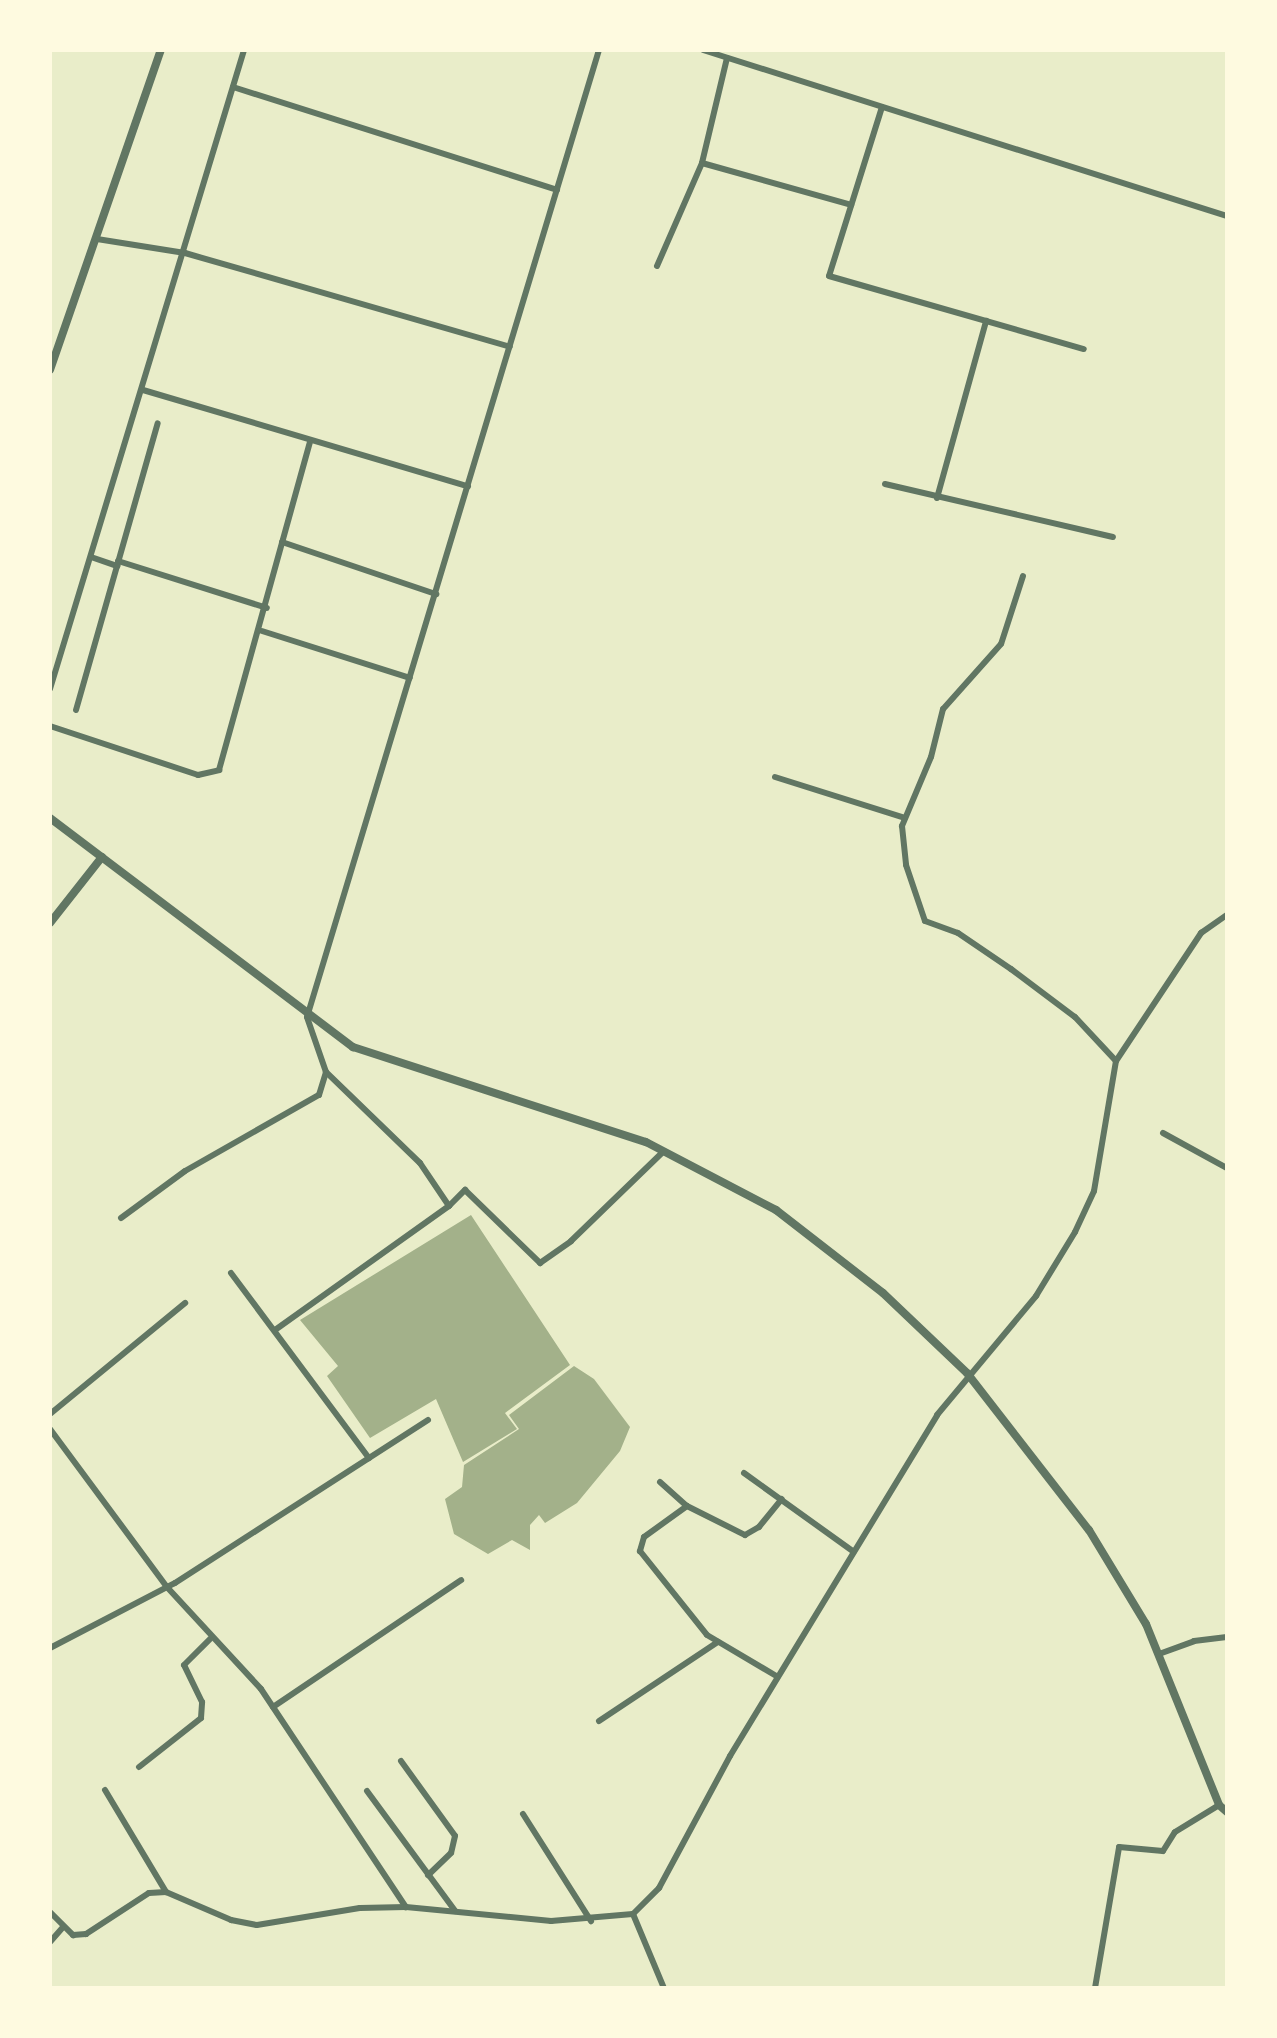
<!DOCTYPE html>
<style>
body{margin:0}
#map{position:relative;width:1277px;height:2038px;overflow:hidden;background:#e9edc9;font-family:Figtree,sans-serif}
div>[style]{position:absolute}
.water>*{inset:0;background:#a3b18a}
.minor>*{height:6px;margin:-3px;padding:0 3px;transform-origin:3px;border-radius:3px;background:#617663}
.tertiary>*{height:8px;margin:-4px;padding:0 4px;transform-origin:4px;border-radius:4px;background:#617663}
span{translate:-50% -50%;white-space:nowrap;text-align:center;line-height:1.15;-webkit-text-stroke:8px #fefae0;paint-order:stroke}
.frame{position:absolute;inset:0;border:52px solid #fefae0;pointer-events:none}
</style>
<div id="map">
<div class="water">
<div style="clip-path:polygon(471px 1215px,570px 1365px,505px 1413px,517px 1429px,463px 1462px,436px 1399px,370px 1438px,327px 1376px,338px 1366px,300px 1320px)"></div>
<div style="clip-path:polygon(574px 1366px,594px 1379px,630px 1427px,620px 1451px,577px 1503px,545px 1523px,539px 1515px,530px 1525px,530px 1550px,512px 1540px,488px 1554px,454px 1534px,445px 1499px,462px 1487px,464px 1465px,519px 1429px,509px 1415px)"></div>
</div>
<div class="minor">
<div style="left:703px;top:50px;width:550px;rotate:17.58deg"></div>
<div style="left:727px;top:58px;width:108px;rotate:103.4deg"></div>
<div style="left:702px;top:163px;width:155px;rotate:15.7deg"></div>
<div style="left:233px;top:87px;width:340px;rotate:17.6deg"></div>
<div style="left:882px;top:107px;width:177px;rotate:107.4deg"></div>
<div style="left:829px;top:276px;width:265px;rotate:16deg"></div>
<div style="left:97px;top:239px;width:89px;rotate:9deg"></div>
<div style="left:185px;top:253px;width:338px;rotate:16.1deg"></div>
<div style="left:657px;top:266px;width:112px;rotate:-66.4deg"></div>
<div style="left:143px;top:390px;width:339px;rotate:16.5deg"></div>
<div style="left:885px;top:484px;width:234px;rotate:13.1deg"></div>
<div style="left:937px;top:498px;width:184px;rotate:-74.5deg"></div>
<div style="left:282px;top:542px;width:163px;rotate:18.7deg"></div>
<div style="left:91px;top:557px;width:28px;rotate:19deg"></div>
<div style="left:118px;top:561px;width:156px;rotate:17.5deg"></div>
<div style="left:1023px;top:576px;width:71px;rotate:107.9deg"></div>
<div style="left:1001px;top:644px;width:87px;rotate:131.7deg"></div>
<div style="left:943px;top:709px;width:49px;rotate:104deg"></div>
<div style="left:931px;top:757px;width:75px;rotate:112.8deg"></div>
<div style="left:902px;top:826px;width:39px;rotate:84deg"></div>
<div style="left:906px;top:865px;width:59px;rotate:71.3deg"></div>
<div style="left:925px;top:921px;width:35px;rotate:20deg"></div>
<div style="left:958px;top:933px;width:64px;rotate:34.2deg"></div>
<div style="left:1011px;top:969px;width:80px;rotate:36.9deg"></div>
<div style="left:1075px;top:1017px;width:60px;rotate:47deg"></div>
<div style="left:262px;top:631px;width:155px;rotate:17.6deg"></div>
<div style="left:50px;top:689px;width:668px;rotate:-73.11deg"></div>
<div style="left:76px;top:710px;width:298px;rotate:-74.1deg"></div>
<div style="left:50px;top:726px;width:156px;rotate:18.3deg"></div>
<div style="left:198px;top:775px;width:22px;rotate:-13deg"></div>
<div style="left:219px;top:770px;width:340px;rotate:-74.5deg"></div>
<div style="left:775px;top:777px;width:136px;rotate:17.5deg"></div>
<div style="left:1163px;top:1133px;width:73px;rotate:28.7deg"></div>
<div style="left:449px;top:1206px;width:23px;rotate:-45deg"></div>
<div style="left:465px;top:1190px;width:105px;rotate:44.2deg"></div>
<div style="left:540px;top:1263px;width:38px;rotate:-35deg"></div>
<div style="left:571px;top:1241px;width:129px;rotate:-44.1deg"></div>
<div style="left:121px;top:1218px;width:79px;rotate:-36.3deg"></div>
<div style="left:185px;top:1171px;width:154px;rotate:-29.6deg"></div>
<div style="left:319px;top:1095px;width:24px;rotate:-73deg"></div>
<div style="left:326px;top:1072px;width:58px;rotate:-109.1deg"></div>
<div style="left:307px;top:1017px;width:1010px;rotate:-73.2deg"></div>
<div style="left:231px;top:1273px;width:231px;rotate:53.3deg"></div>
<div style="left:275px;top:1330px;width:214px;rotate:-35.5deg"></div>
<div style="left:449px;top:1206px;width:52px;rotate:-124deg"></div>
<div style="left:420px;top:1163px;width:131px;rotate:-135.9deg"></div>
<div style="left:50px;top:1414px;width:175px;rotate:-39.4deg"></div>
<div style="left:50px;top:1429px;width:195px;rotate:53.5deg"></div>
<div style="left:166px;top:1586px;width:140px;rotate:47.3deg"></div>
<div style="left:261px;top:1689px;width:262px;rotate:56.4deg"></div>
<div style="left:744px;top:1473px;width:135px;rotate:35.7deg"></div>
<div style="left:660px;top:1482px;width:36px;rotate:42deg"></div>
<div style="left:687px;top:1506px;width:65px;rotate:26.6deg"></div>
<div style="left:745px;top:1535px;width:16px;rotate:-30deg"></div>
<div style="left:759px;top:1527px;width:36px;rotate:-51deg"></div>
<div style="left:687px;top:1506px;width:53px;rotate:144.2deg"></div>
<div style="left:644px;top:1537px;width:15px;rotate:106deg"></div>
<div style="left:640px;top:1551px;width:107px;rotate:51.4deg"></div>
<div style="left:707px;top:1635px;width:82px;rotate:30.6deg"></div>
<div style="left:50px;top:1648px;width:141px;rotate:-27.5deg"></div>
<div style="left:175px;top:1583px;width:301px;rotate:-32.8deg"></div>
<div style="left:1159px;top:1654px;width:37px;rotate:-20deg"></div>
<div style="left:1194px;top:1641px;width:33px;rotate:-7deg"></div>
<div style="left:273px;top:1707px;width:227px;rotate:-34deg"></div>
<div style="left:599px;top:1721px;width:143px;rotate:-33.6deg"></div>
<div style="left:401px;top:1761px;width:92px;rotate:54.2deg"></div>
<div style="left:455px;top:1836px;width:17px;rotate:103deg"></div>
<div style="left:451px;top:1853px;width:32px;rotate:136deg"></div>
<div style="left:139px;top:1767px;width:79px;rotate:-38.3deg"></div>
<div style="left:201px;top:1718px;width:16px;rotate:-86deg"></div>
<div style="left:202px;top:1702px;width:41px;rotate:-115.9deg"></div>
<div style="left:184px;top:1665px;width:37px;rotate:-45deg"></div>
<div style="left:105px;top:1790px;width:119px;rotate:59.1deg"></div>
<div style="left:367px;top:1791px;width:149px;rotate:53.7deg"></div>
<div style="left:523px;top:1814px;width:127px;rotate:57.6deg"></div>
<div style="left:50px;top:1912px;width:33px;rotate:45deg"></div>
<div style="left:73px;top:1935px;width:13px;rotate:-4deg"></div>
<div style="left:86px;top:1934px;width:75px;rotate:-33.1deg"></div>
<div style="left:149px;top:1893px;width:17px;rotate:-3deg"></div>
<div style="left:166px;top:1892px;width:71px;rotate:23.3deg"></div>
<div style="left:231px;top:1920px;width:26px;rotate:11deg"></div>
<div style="left:257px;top:1925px;width:104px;rotate:-9.4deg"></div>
<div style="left:360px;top:1908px;width:46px;rotate:-1.2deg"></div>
<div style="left:406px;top:1907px;width:146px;rotate:5.5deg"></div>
<div style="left:551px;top:1921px;width:82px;rotate:-4.9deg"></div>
<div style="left:633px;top:1914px;width:37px;rotate:-45deg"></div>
<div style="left:659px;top:1888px;width:150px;rotate:-61.7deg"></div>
<div style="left:730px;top:1756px;width:399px;rotate:-58.7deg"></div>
<div style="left:937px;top:1415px;width:155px;rotate:-50.2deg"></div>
<div style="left:1036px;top:1296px;width:75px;rotate:-58.6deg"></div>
<div style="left:1075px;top:1232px;width:45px;rotate:-65.1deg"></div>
<div style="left:1094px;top:1191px;width:132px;rotate:-80.4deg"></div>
<div style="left:1116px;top:1061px;width:154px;rotate:-56.4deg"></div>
<div style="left:1201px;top:933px;width:32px;rotate:-35deg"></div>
<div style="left:633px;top:1914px;width:80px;rotate:67.3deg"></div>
<div style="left:50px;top:1942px;width:18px;rotate:-49deg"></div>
<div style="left:1095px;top:1988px;width:143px;rotate:-80.3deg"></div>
<div style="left:1119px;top:1847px;width:44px;rotate:5.2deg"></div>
<div style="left:1163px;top:1851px;width:22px;rotate:-58deg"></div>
<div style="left:1175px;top:1832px;width:52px;rotate:-31.5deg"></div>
</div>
<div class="tertiary">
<div style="left:50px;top:370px;width:339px;rotate:-70.9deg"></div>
<div style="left:50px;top:818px;width:380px;rotate:37.1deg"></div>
<div style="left:353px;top:1047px;width:308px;rotate:18deg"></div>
<div style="left:646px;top:1142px;width:147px;rotate:27.6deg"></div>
<div style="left:776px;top:1210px;width:135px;rotate:37.8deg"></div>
<div style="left:883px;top:1293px;width:116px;rotate:43.6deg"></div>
<div style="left:967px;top:1373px;width:199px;rotate:52.2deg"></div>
<div style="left:1089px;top:1530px;width:110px;rotate:58.8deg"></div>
<div style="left:1146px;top:1624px;width:195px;rotate:68deg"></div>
<div style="left:1219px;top:1805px;width:11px;rotate:41deg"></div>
<div style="left:50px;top:923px;width:84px;rotate:-51.8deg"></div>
</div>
<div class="frame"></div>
</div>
